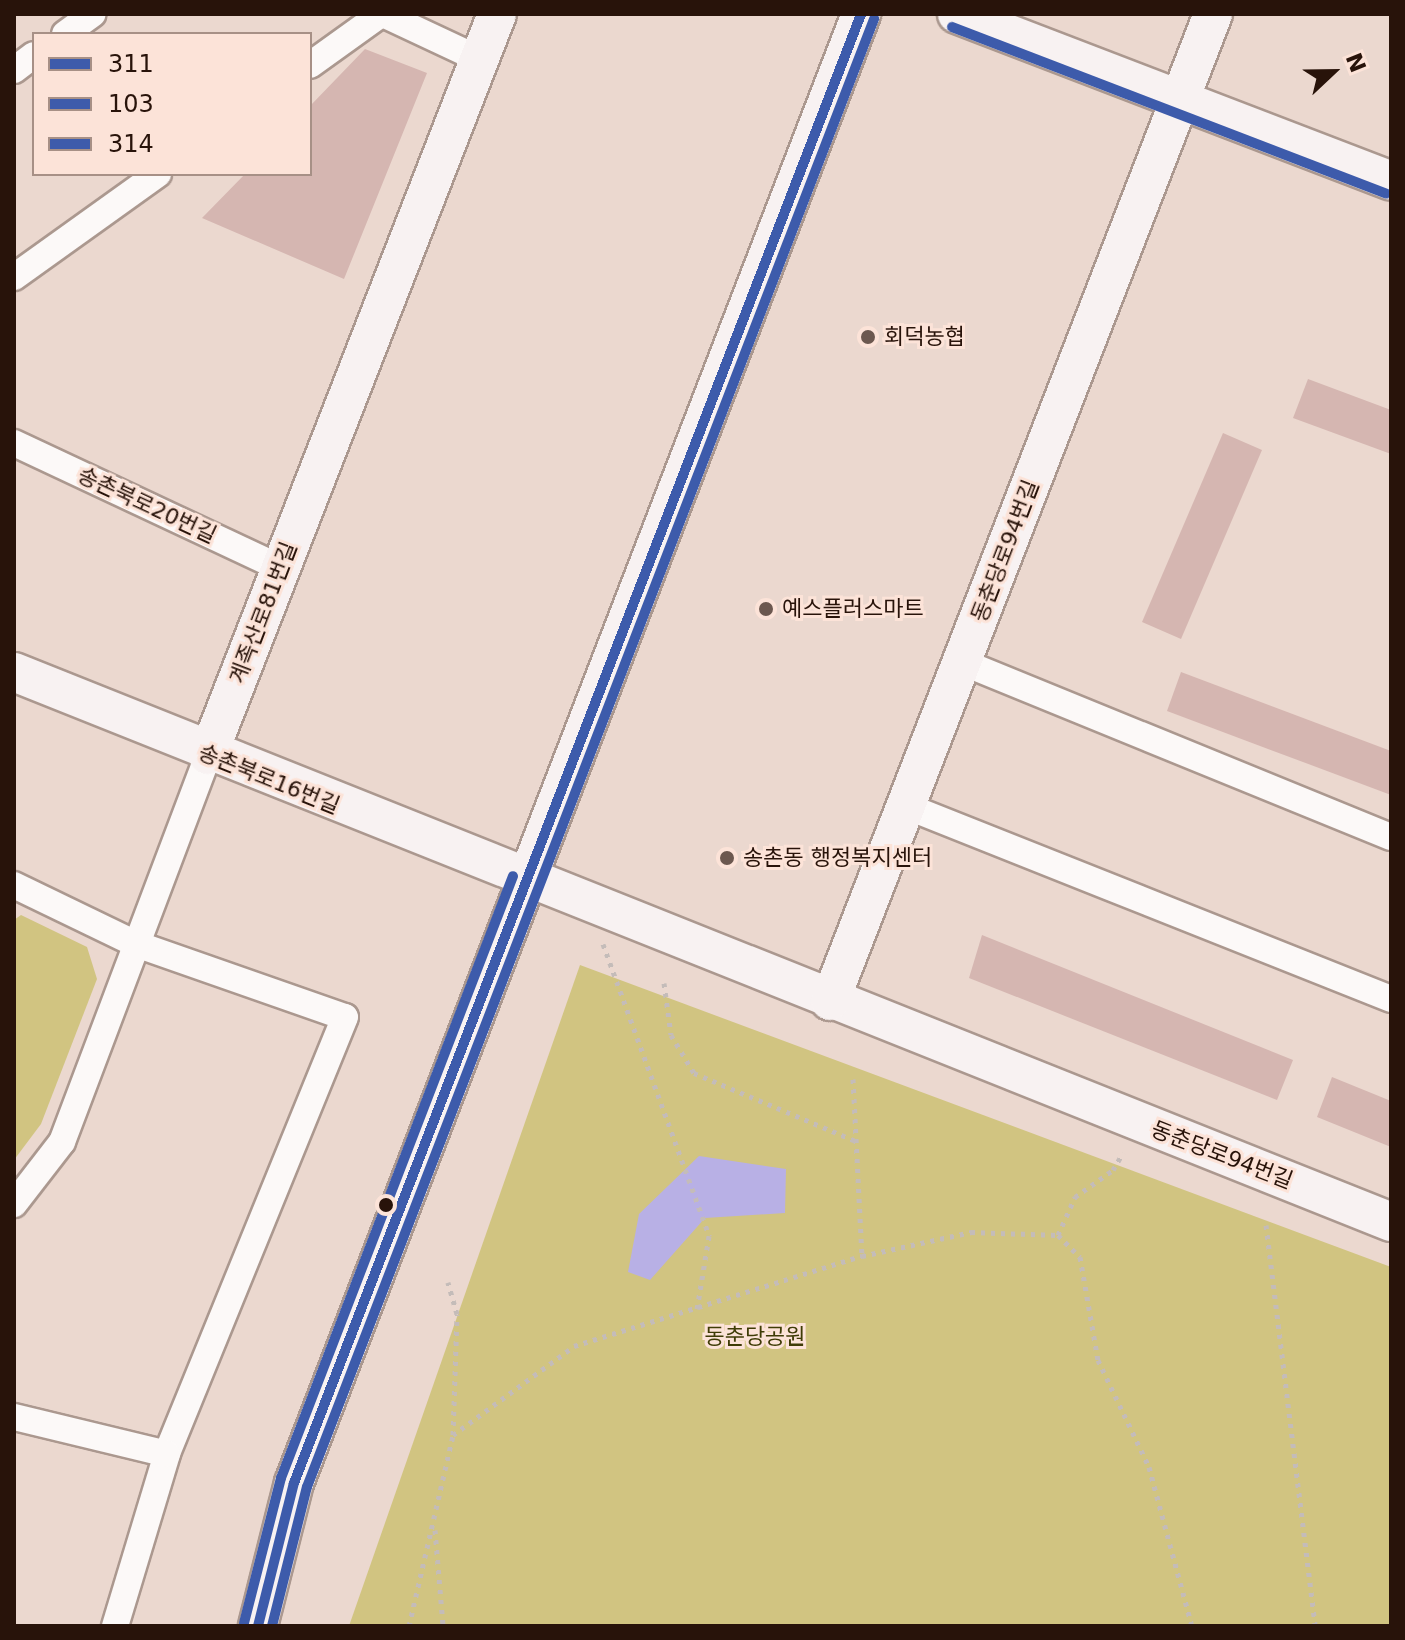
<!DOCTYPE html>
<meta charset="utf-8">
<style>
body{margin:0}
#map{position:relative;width:1405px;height:1640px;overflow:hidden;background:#ebd8cf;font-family:"DejaVu Sans","Noto Sans KR",sans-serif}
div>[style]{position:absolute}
.green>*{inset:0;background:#d1c481}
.water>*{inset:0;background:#b8b0e5}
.building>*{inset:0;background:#d5b6b1}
.path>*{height:5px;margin-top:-2.5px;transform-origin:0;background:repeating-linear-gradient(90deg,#c4bcb9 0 4px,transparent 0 10px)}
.roads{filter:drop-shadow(2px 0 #ab988f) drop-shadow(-2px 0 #ab988f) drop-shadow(0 2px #ab988f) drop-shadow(0 -2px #ab988f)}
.street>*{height:26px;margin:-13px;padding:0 13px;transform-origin:13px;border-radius:13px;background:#fcf9f8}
.secondary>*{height:38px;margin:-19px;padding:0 19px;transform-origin:19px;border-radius:19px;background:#f8f2f2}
.bus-1>*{height:10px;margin:-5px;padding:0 5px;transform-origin:5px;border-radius:5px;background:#3d5bab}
.bus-2>*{height:10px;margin:-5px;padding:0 5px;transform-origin:5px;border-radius:5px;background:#3d5bab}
.bus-3>*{height:10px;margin:-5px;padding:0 5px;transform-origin:5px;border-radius:5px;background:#3d5bab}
.dots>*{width:22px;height:22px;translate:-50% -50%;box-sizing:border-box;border:4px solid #fce3d8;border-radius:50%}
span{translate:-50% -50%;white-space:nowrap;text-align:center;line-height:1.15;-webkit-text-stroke:6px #fce3d8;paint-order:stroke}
.poi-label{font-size:22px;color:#28130a}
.left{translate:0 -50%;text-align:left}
.street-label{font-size:22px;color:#28130a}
.park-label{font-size:22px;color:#3f3c06}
.frame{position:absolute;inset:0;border:16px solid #28130a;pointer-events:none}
.legend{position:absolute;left:32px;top:32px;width:280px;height:144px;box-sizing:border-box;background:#fce3d8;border:2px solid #a79086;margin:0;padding:10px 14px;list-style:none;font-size:24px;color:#28130a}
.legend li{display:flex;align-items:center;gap:16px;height:40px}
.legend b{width:40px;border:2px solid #a79086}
.north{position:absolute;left:1293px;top:32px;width:80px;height:80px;-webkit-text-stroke:6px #fce3d8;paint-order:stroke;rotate:68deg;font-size:22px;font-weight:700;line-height:32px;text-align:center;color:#28130a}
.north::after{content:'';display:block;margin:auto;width:28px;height:36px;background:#28130a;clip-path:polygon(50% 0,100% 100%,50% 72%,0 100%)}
</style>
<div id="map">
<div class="green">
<div style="clip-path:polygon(21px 915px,87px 947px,97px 979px,41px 1124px,14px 1160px,14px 920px)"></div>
<div style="clip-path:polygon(580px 965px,1391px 1267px,1391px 1626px,349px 1626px)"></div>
</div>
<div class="water">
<div style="clip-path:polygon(699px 1156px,786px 1169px,785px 1213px,705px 1218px,650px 1280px,628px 1272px,639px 1214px)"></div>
</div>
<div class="building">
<div style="clip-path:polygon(365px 49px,427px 73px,344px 279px,202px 218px,245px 174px,310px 174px,310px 106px)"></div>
<div style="clip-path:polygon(1308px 379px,1391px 410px,1391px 454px,1293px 418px)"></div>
<div style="clip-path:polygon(1223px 433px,1262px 450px,1181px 639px,1142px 622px)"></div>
<div style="clip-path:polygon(1181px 672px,1391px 751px,1391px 795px,1167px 711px)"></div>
<div style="clip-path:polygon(982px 935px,1293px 1060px,1277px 1100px,969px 978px)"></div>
<div style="clip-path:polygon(1332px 1077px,1391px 1101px,1391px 1147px,1317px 1117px)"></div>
</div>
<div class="path">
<div style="left:603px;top:944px;width:311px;rotate:70deg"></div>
<div style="left:709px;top:1236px;width:74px;rotate:99.3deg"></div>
<div style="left:664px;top:983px;width:52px;rotate:82.3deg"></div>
<div style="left:671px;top:1035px;width:44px;rotate:58.8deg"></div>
<div style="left:694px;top:1073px;width:178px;rotate:22.8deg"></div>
<div style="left:853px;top:1079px;width:177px;rotate:87.1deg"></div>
<div style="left:1266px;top:1225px;width:404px;rotate:83deg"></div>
<div style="left:1058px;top:1235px;width:31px;rotate:45deg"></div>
<div style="left:1080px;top:1257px;width:105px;rotate:80.1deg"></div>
<div style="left:1098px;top:1360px;width:119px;rotate:64.5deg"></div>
<div style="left:1149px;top:1467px;width:165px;rotate:74.9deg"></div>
<div style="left:453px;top:1435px;width:150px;rotate:-36.3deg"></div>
<div style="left:574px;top:1346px;width:302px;rotate:-17.4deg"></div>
<div style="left:862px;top:1256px;width:112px;rotate:-12.4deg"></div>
<div style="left:971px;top:1232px;width:87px;rotate:2deg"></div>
<div style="left:1058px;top:1235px;width:42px;rotate:-65.9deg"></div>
<div style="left:1075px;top:1197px;width:47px;rotate:-35.4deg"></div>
<div style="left:1113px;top:1170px;width:20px;rotate:-60deg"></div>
<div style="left:435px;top:1530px;width:96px;rotate:85.2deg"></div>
<div style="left:409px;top:1626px;width:196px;rotate:-77deg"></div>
<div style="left:453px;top:1435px;width:121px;rotate:-88.1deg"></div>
<div style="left:457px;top:1314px;width:33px;rotate:-106deg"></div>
</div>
<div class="roads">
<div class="street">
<div style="left:383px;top:14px;width:106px;rotate:25.1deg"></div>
<div style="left:65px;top:34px;width:34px;rotate:-36deg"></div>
<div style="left:310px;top:65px;width:87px;rotate:-35.7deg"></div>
<div style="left:14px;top:70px;width:25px;rotate:-37deg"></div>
<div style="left:14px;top:277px;width:177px;rotate:-35.6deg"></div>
<div style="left:14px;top:443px;width:295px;rotate:25.1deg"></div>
<div style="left:962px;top:662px;width:463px;rotate:22.2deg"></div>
<div style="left:906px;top:806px;width:522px;rotate:21.7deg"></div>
<div style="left:14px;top:885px;width:136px;rotate:25.8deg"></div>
<div style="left:136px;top:944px;width:221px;rotate:19.3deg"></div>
<div style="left:345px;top:1017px;width:472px;rotate:112.2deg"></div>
<div style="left:167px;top:1454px;width:180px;rotate:106.8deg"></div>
<div style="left:14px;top:1204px;width:78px;rotate:-52.3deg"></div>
<div style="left:62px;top:1142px;width:414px;rotate:-69.3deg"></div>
<div style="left:14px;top:1417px;width:157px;rotate:13.6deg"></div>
</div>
<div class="secondary">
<div style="left:957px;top:14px;width:465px;rotate:21deg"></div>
<div style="left:14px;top:672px;width:1483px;rotate:21.77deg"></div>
<div style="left:208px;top:755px;width:795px;rotate:-68.69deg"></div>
<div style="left:830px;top:1001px;width:1059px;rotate:-68.79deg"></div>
<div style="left:258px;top:1626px;width:147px;rotate:-75.9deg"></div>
<div style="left:294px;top:1483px;width:1575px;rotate:-68.89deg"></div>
</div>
</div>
<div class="bus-1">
<div style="left:258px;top:1626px;width:147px;rotate:-75.9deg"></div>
<div style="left:294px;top:1483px;width:1575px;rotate:-68.89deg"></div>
</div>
<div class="bus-2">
<div style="left:952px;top:27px;width:465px;rotate:21deg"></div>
<div style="left:272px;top:1626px;width:143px;rotate:-75.9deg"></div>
<div style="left:307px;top:1487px;width:1574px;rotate:-68.88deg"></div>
</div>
<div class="bus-3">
<div style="left:244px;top:1623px;width:150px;rotate:-75.7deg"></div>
<div style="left:281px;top:1478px;width:645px;rotate:-68.92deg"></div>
</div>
<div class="dots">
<div style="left:868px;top:337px;background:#6c584f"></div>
<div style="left:766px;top:609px;background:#6c584f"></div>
<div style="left:727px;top:858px;background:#6c584f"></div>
<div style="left:386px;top:1205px;background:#28130a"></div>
</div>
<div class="poi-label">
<span class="left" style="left:884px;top:337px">회덕농협</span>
<span class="left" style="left:782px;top:609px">예스플러스마트</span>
<span class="left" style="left:743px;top:858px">송촌동 행정복지센터</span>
</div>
<div class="street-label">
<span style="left:147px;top:505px;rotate:25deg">송촌북로20번길</span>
<span style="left:1005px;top:551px;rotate:-69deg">동춘당로94번길</span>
<span style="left:263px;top:613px;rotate:-69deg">계족산로81번길</span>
<span style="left:269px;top:779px;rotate:22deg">송촌북로16번길</span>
<span style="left:1222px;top:1155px;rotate:21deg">동춘당로94번길</span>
</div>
<div class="park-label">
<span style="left:755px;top:1337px">동춘당공원</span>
</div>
<div class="frame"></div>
<ul class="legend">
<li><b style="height:10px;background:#3d5bab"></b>311</li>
<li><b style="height:10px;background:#3d5bab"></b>103</li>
<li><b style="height:10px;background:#3d5bab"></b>314</li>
</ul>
<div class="north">N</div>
</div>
